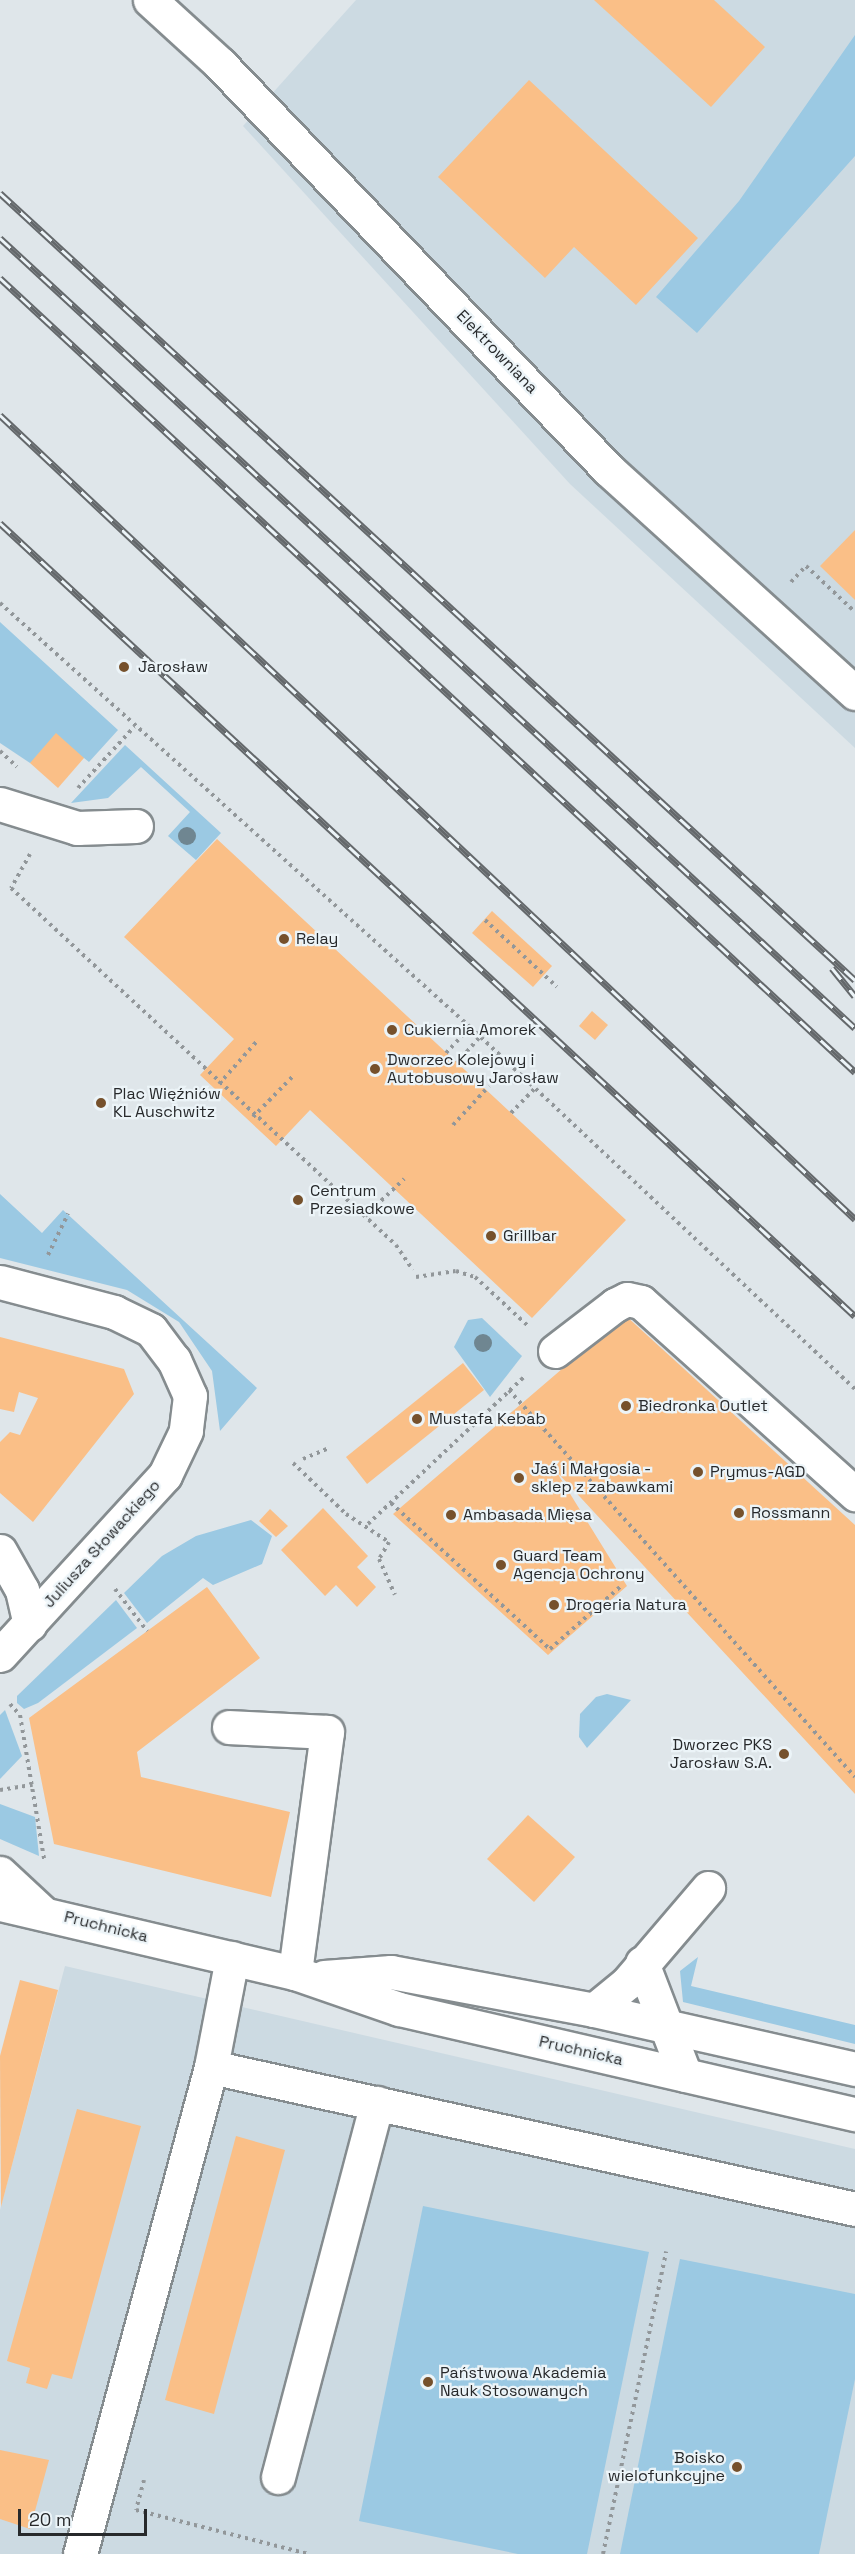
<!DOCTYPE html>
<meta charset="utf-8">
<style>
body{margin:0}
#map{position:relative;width:855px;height:2554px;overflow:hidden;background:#dfe6ea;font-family:"Space Grotesk",sans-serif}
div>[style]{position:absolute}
.built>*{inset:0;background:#ccdae2}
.green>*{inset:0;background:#9bc9e3}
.building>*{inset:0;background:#fabf87}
.path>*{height:4px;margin-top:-2px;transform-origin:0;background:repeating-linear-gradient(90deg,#92979a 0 3px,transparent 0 7.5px)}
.roads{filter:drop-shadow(2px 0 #858c8f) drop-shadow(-2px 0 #858c8f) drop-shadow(0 2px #858c8f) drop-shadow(0 -2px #858c8f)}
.minor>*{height:33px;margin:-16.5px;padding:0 16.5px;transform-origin:16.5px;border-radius:16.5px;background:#fff}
.major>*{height:33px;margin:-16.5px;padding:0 16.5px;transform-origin:16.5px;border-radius:16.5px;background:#fff}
.rail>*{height:7px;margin-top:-3.5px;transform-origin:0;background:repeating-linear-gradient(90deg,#ecf4f8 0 14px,#64686b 0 28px);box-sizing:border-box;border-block:2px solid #64686b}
.trees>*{width:18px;height:18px;margin:-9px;border-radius:50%;background:#6f8691}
.dots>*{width:16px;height:16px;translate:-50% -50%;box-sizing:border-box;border:3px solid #ecf4f8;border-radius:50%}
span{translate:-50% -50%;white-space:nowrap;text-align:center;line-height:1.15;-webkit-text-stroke:4.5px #ecf4f8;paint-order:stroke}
.street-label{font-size:16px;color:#27292b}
.poi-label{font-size:16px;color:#27292b}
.left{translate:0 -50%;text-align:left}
.right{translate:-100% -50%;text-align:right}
.scale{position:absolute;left:18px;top:2509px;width:129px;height:27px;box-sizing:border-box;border:3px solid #27292b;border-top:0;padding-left:8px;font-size:18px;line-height:21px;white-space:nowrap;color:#27292b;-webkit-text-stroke:4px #ecf4f8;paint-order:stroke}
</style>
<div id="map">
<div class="built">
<div style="clip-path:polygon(356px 0,855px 0,855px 748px,570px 484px,243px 126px)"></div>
<div style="clip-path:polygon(65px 1966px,855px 2149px,855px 2554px,0 2554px,0 2210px)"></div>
</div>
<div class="green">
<div style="clip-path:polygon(855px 35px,855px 156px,697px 333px,656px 297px,739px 201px)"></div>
<div style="clip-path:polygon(0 622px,118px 730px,89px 762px,84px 758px,30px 763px,0 743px)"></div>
<div style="clip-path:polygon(125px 745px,221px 833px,196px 860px,168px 836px,190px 812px,141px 767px,108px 798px,71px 803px)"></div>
<div style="clip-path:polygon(0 1194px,42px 1233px,63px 1210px,257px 1388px,220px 1431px,212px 1371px,179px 1322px,127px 1290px,0 1258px)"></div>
<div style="clip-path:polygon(482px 1318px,522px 1356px,490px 1397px,454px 1347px,468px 1320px)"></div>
<div style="clip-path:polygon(251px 1520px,272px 1536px,262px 1564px,213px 1585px,203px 1578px,147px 1623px,124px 1593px,162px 1556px,196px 1536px)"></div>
<div style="clip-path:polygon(116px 1600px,137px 1628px,38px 1703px,24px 1709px,17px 1703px,17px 1696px)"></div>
<div style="clip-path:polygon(607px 1694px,631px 1700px,587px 1748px,579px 1737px,580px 1714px,596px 1697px)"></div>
<div style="clip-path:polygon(5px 1710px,22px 1756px,0 1779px,0 1715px)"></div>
<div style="clip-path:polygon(0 1804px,35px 1817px,39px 1856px,0 1839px)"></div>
<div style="clip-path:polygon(698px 1957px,691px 1986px,855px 2025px,855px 2044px,683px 2002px,680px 1971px)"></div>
<div style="clip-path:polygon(423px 2206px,649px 2252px,587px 2554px,518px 2554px,359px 2521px)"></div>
<div style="clip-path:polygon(680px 2259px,855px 2294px,855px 2379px,819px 2554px,620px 2554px)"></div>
</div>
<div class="building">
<div style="clip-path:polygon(594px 0,714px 0,765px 47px,711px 107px)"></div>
<div style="clip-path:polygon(529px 80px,698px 238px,636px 305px,574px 247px,545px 278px,438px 177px)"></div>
<div style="clip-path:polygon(855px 530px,855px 600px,820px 566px)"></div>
<div style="clip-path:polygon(56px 733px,84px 758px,58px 788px,30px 763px)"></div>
<div style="clip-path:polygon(217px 839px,626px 1220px,532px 1318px,310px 1110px,276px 1146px,200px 1075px,234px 1039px,124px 937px)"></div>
<div style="clip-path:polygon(492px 911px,552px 966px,533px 987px,472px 933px)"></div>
<div style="clip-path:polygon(592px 1011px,608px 1025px,595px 1040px,579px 1026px)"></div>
<div style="clip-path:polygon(625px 1315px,855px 1525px,855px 1794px,556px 1471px,627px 1586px,548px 1655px,393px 1514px)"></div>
<div style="clip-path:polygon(0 1337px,124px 1369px,134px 1394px,33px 1522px,0 1493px,0 1442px,10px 1432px,20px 1435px,38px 1398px,19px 1392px,14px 1412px,0 1409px)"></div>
<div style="clip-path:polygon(463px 1363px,484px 1390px,367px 1484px,346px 1457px)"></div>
<div style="clip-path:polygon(323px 1508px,368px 1556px,357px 1567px,376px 1587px,357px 1607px,336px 1585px,325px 1596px,281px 1550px)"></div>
<div style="clip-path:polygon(270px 1509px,288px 1526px,276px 1537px,259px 1521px)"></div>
<div style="clip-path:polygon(207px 1587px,260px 1658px,137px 1752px,141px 1777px,290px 1812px,271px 1897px,54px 1844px,29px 1718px)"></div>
<div style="clip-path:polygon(528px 1815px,575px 1857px,534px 1902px,487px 1859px)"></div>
<div style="clip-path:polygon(20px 1980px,58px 1990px,1px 2207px,0 2056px)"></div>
<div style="clip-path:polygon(77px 2109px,141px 2126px,72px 2379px,52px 2374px,47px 2389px,26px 2383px,30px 2368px,7px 2361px)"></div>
<div style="clip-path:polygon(236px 2136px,285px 2150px,214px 2414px,165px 2400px)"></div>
<div style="clip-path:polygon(0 2450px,49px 2460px,30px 2529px,0 2519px)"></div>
</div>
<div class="path">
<div style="left:791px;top:582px;width:22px;rotate:-47deg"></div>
<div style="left:806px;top:566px;width:67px;rotate:43.2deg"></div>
<div style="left:0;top:603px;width:633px;rotate:42.05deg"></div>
<div style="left:470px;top:1027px;width:528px;rotate:43.24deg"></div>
<div style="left:0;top:751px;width:23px;rotate:43deg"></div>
<div style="left:78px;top:788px;width:83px;rotate:-47.4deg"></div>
<div style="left:30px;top:854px;width:39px;rotate:119deg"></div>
<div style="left:11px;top:888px;width:525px;rotate:42.84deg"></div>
<div style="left:396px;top:1245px;width:30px;rotate:56deg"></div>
<div style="left:485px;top:920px;width:98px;rotate:42.9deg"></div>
<div style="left:446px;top:1053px;width:35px;rotate:-47deg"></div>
<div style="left:457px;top:1063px;width:35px;rotate:-49deg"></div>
<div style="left:219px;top:1084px;width:57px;rotate:-48.5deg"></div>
<div style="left:511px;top:1113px;width:35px;rotate:-46deg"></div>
<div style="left:253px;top:1117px;width:59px;rotate:-45.7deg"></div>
<div style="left:453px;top:1125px;width:53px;rotate:-47.3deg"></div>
<div style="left:365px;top:1216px;width:54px;rotate:-43.5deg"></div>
<div style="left:48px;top:1255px;width:46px;rotate:-64deg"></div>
<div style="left:416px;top:1277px;width:40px;rotate:-8.5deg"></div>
<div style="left:456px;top:1271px;width:20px;rotate:18deg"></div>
<div style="left:475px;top:1277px;width:71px;rotate:42.7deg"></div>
<div style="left:509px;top:1390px;width:519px;rotate:48.2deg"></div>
<div style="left:303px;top:1459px;width:26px;rotate:-23deg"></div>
<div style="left:293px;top:1463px;width:74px;rotate:43.9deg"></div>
<div style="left:346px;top:1514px;width:51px;rotate:33.1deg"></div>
<div style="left:389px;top:1542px;width:20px;rotate:120deg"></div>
<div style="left:379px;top:1559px;width:39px;rotate:66deg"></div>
<div style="left:391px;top:1503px;width:216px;rotate:42.6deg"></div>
<div style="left:550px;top:1649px;width:95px;rotate:-41.6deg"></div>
<div style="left:368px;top:1524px;width:216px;rotate:-43.3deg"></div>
<div style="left:115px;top:1589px;width:53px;rotate:52.7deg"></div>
<div style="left:10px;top:1704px;width:15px;rotate:48deg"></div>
<div style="left:20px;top:1715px;width:146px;rotate:80.5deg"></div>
<div style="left:0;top:1790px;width:33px;rotate:-9deg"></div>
<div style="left:144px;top:2480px;width:31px;rotate:105deg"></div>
<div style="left:136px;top:2510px;width:179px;rotate:14.3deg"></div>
<div style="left:603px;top:2554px;width:309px;rotate:-78.2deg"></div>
</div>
<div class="roads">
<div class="minor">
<div style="left:150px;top:0;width:95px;rotate:42.4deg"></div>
<div style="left:220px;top:64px;width:562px;rotate:46.23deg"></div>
<div style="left:609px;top:470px;width:332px;rotate:42.2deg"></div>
<div style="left:0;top:804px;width:81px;rotate:17.3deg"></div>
<div style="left:77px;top:828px;width:59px;rotate:-1.9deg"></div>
<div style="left:0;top:1282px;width:118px;rotate:14.7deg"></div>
<div style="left:114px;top:1312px;width:41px;rotate:25.9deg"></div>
<div style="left:151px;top:1330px;width:38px;rotate:53deg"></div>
<div style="left:174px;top:1360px;width:39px;rotate:66deg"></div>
<div style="left:190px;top:1396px;width:35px;rotate:97deg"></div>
<div style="left:186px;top:1431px;width:49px;rotate:115.5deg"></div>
<div style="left:165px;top:1475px;width:244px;rotate:132.5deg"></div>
<div style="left:555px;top:1351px;width:76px;rotate:-37.5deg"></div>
<div style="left:615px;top:1305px;width:13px;rotate:-27deg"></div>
<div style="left:627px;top:1299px;width:14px;rotate:12deg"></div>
<div style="left:641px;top:1302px;width:288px;rotate:41.9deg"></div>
<div style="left:0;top:1551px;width:45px;rotate:60.6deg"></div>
<div style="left:22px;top:1590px;width:35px;rotate:77deg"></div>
<div style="left:229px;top:1727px;width:98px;rotate:2.9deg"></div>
<div style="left:327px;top:1732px;width:243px;rotate:97.6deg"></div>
<div style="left:0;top:1873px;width:57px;rotate:42.9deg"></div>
<div style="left:232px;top:1958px;width:111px;rotate:100.9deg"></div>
<div style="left:211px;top:2067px;width:659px;rotate:12.43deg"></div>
<div style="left:642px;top:1963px;width:120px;rotate:69deg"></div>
<div style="left:594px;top:2010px;width:43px;rotate:-39.3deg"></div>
<div style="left:627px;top:1983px;width:125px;rotate:-49.5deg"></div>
<div style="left:278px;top:2477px;width:387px;rotate:-75.2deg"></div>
<div style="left:80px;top:2554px;width:504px;rotate:-74.94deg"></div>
</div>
<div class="major">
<div style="left:0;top:1904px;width:303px;rotate:13.2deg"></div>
<div style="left:295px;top:1973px;width:110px;rotate:19.1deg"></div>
<div style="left:399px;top:2009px;width:468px;rotate:13deg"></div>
<div style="left:324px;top:1977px;width:67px;rotate:-4.3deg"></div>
<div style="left:391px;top:1972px;width:207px;rotate:10.6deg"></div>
<div style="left:594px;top:2010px;width:268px;rotate:12.7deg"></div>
</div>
</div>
<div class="rail">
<div style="left:0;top:193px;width:1162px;rotate:42.63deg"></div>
<div style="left:0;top:238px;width:1164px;rotate:42.74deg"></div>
<div style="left:0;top:278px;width:1167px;rotate:42.88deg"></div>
<div style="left:0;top:415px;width:1174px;rotate:43.24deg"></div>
<div style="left:0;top:523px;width:1166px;rotate:42.85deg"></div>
<div style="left:832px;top:968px;width:36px;rotate:51deg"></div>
</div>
<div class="trees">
<div style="left:187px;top:836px"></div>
<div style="left:483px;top:1343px"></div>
</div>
<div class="dots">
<div style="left:124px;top:667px;background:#76512c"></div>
<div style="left:284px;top:939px;background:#76512c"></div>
<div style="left:392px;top:1030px;background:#76512c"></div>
<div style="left:375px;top:1069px;background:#76512c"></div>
<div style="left:101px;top:1103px;background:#76512c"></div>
<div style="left:298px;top:1200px;background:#76512c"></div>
<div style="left:491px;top:1236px;background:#76512c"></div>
<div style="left:626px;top:1406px;background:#76512c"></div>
<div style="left:417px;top:1419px;background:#76512c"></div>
<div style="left:698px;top:1472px;background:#76512c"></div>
<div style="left:519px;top:1478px;background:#76512c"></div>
<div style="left:739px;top:1513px;background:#76512c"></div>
<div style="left:451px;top:1515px;background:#76512c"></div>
<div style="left:501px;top:1565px;background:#76512c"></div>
<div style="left:554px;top:1605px;background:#76512c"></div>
<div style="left:784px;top:1754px;background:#76512c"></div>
<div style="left:428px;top:2382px;background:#76512c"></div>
<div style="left:737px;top:2467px;background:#76512c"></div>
</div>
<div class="street-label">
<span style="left:497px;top:352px;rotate:46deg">Elektrowniana</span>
<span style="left:102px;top:1544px;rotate:-48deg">Juliusza Słowackiego</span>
<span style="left:106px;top:1927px;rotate:14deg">Pruchnicka</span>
<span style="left:581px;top:2051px;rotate:13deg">Pruchnicka</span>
</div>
<div class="poi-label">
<span class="left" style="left:138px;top:667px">Jarosław</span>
<span class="left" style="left:296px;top:939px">Relay</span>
<span class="left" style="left:404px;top:1030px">Cukiernia Amorek</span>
<span class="left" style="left:387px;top:1069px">Dworzec Kolejowy i<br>Autobusowy Jarosław</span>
<span class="left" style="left:113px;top:1103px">Plac Więźniów<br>KL Auschwitz</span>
<span class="left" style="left:310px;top:1200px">Centrum<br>Przesiadkowe</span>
<span class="left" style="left:503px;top:1236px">Grillbar</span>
<span class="left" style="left:638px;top:1406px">Biedronka Outlet</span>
<span class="left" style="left:429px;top:1419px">Mustafa Kebab</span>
<span class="left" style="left:531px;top:1478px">Jaś i Małgosia -<br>sklep z zabawkami</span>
<span class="left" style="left:710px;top:1472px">Prymus-AGD</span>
<span class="left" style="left:751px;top:1513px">Rossmann</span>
<span class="left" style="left:463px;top:1515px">Ambasada Mięsa</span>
<span class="left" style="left:513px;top:1565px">Guard Team<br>Agencja Ochrony</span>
<span class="left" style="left:566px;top:1605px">Drogeria Natura</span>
<span class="right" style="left:772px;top:1754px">Dworzec PKS<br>Jarosław S.A.</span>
<span class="left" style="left:440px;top:2382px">Państwowa Akademia<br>Nauk Stosowanych</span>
<span class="right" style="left:725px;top:2467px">Boisko<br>wielofunkcyjne</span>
</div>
<div class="scale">20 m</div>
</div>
